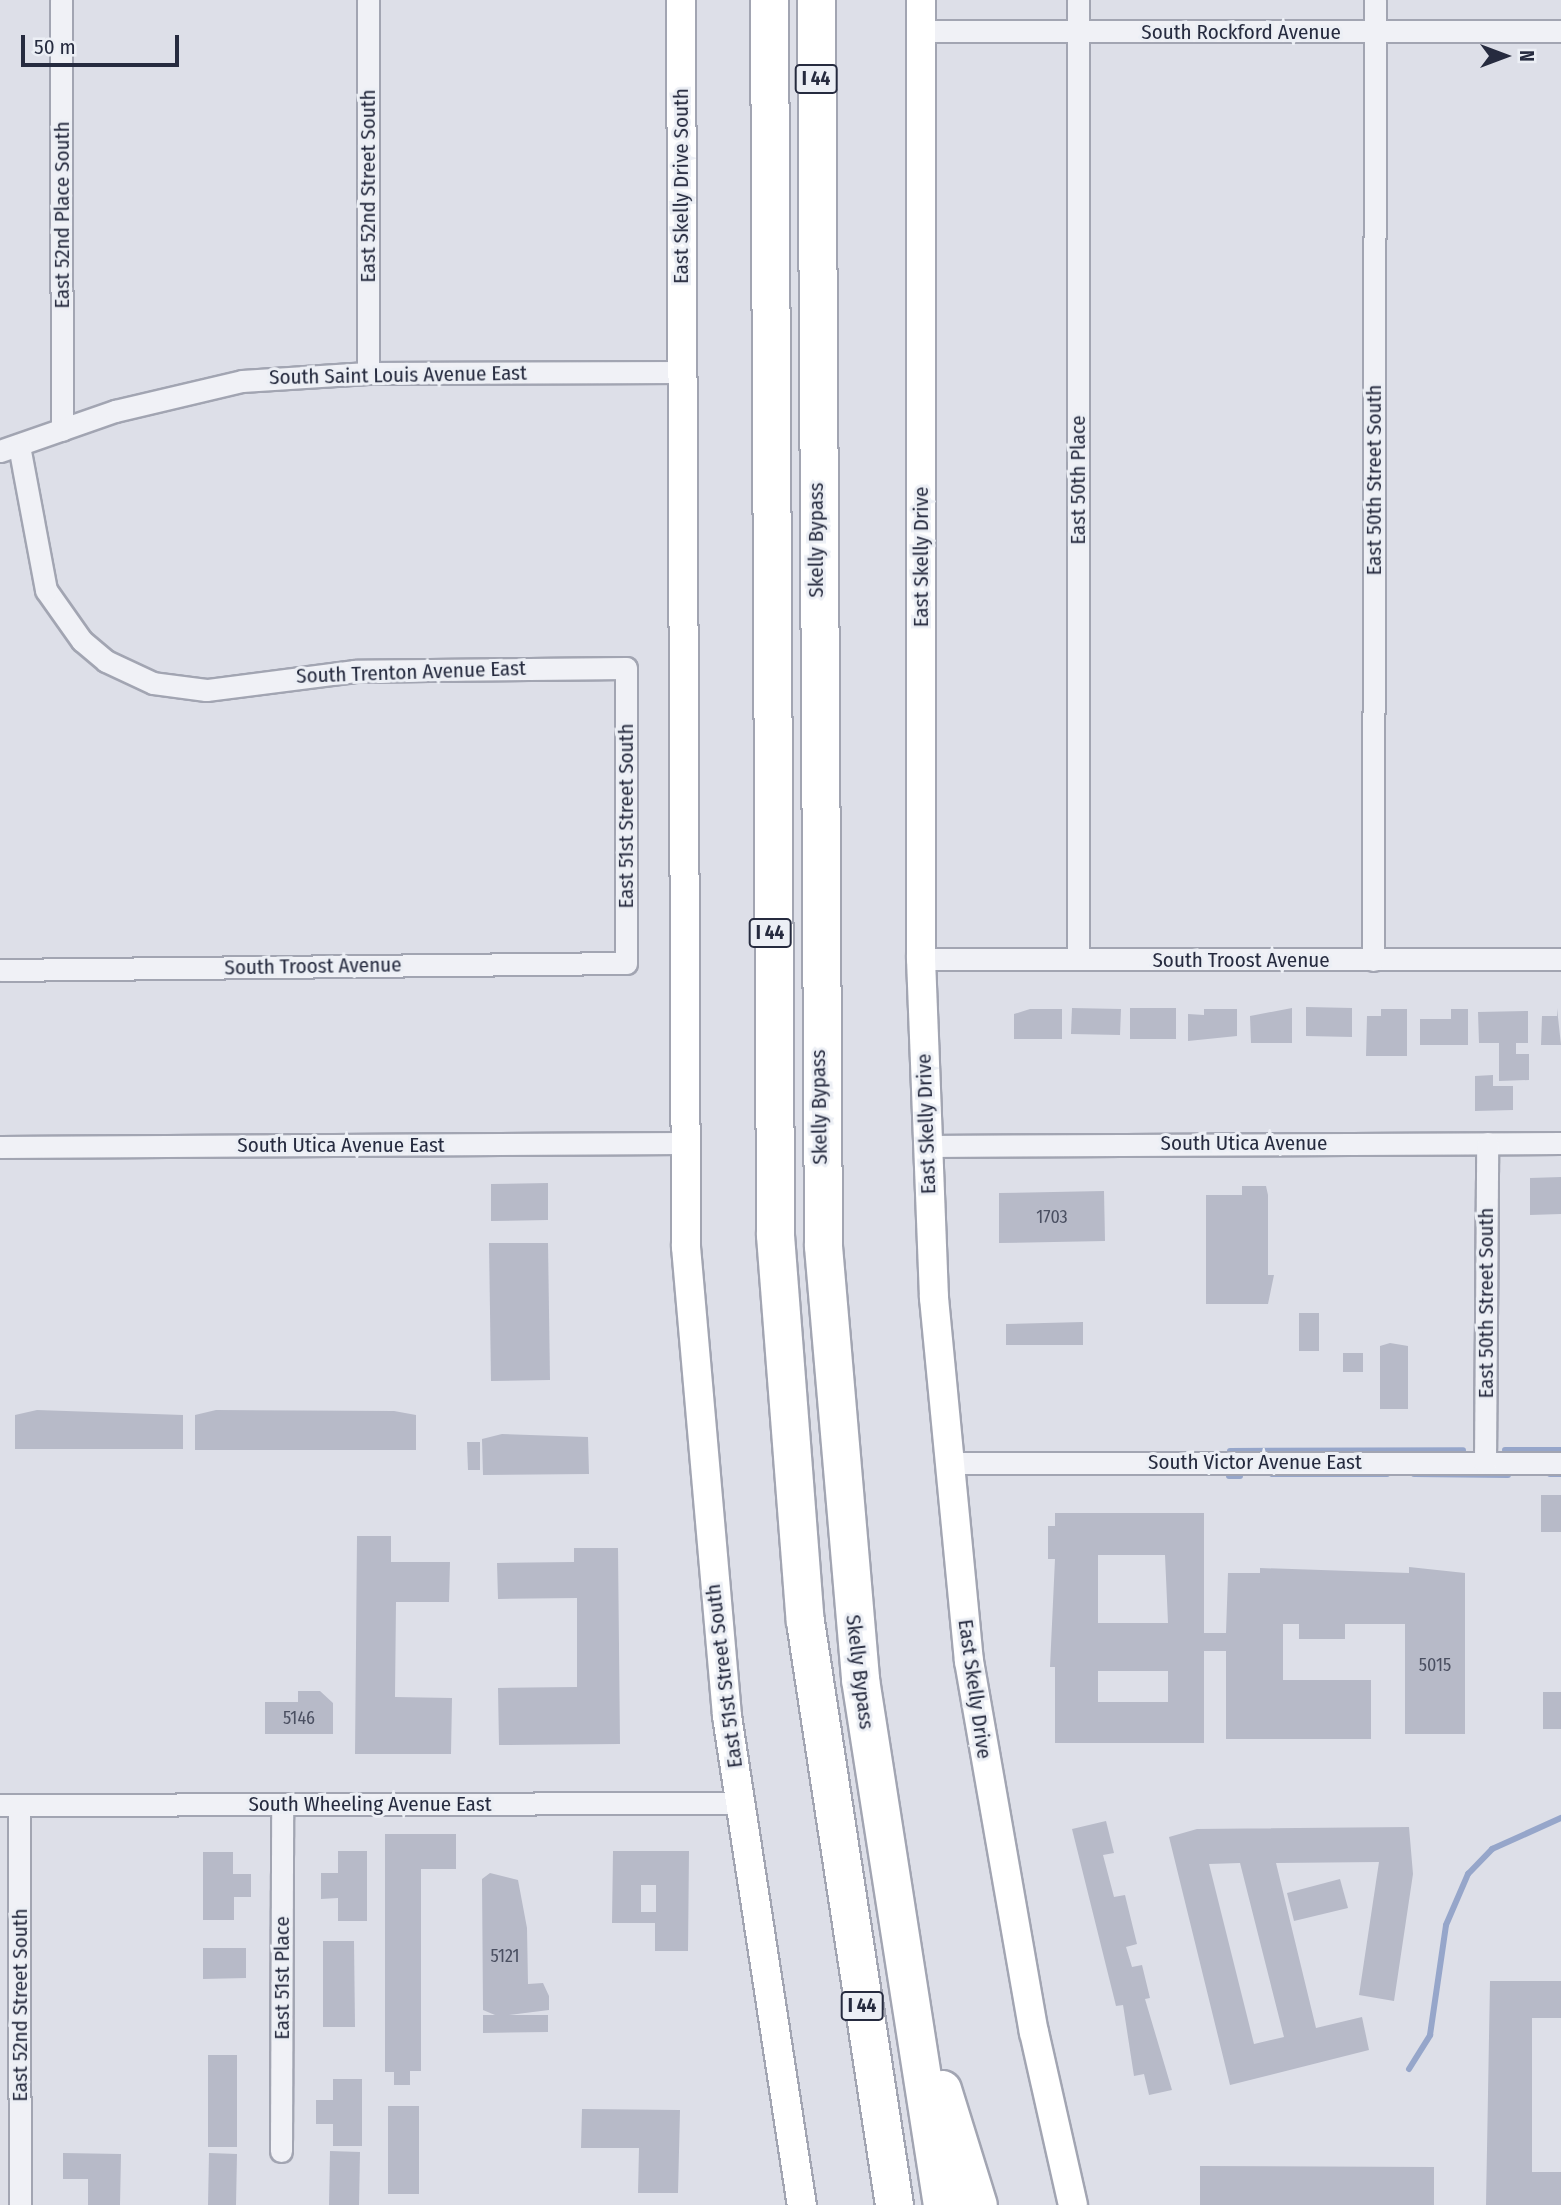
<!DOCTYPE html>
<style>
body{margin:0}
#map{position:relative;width:1561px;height:2205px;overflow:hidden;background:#dddfe8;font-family:"Fira Sans Condensed",sans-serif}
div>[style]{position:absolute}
.stream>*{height:6px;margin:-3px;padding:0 3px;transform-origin:3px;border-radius:3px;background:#96a6ca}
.building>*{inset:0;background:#b7bac8}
.roads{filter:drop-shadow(2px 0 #a2a5b2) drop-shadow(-2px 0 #a2a5b2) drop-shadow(0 2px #a2a5b2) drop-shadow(0 -2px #a2a5b2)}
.minor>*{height:21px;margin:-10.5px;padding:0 10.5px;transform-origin:10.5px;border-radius:10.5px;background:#f0f1f6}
.secondary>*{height:28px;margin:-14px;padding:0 14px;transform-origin:14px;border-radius:14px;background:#fff}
.motorway>*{height:37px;margin:-18.5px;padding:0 18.5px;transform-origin:18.5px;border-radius:18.5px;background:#fff}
span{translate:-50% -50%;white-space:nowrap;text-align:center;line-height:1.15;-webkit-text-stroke:6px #eceff5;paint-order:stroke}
.number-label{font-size:18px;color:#4a4f61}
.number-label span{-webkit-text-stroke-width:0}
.shield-label span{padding:2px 5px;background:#eceff5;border:2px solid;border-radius:5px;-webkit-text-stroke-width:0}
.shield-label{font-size:19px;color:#262b3f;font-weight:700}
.street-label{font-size:21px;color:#262b3f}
.north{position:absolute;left:1470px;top:21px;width:70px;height:70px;-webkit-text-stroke:5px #eceff5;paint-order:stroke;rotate:90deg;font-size:19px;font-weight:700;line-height:28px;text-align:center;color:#262b3f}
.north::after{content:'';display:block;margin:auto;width:24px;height:32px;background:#262b3f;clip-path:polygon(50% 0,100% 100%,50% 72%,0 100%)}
.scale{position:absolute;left:21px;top:35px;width:158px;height:32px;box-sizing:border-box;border:4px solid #262b3f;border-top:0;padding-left:9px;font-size:21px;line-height:24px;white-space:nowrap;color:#262b3f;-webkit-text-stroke:5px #eceff5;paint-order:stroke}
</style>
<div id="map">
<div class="stream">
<div style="left:1505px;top:1450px;width:56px"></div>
<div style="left:1230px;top:1451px;width:233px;rotate:-0.2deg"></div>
<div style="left:1272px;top:1474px;width:115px"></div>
<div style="left:1414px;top:1474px;width:94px;rotate:0.6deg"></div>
<div style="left:1550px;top:1474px;width:11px"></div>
<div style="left:1229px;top:1476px;width:11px"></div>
<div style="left:1409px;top:2069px;width:40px;rotate:-58deg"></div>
<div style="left:1430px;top:2035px;width:111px;rotate:-81.7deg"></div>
<div style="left:1446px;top:1925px;width:56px;rotate:-66.7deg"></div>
<div style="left:1468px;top:1874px;width:35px;rotate:-46deg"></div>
<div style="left:1492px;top:1849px;width:76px;rotate:-24.2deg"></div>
</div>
<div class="building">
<div style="clip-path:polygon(1306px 1007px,1352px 1008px,1352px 1037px,1306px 1036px)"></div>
<div style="clip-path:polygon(1072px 1008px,1121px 1009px,1120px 1035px,1071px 1034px)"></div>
<div style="clip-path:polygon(1130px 1008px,1176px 1008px,1176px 1039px,1130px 1039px)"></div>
<div style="clip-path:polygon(1292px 1008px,1292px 1043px,1251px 1043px,1250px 1016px)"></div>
<div style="clip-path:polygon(1557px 1008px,1561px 1045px,1541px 1045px,1542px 1016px,1557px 1016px)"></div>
<div style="clip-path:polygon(1030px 1009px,1062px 1009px,1062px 1039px,1014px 1039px,1014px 1014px)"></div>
<div style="clip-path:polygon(1204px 1009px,1237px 1009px,1237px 1036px,1188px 1041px,1188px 1014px,1204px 1015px)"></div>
<div style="clip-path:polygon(1381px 1009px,1407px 1009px,1407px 1056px,1366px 1056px,1367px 1016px,1381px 1016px)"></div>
<div style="clip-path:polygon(1451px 1009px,1468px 1009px,1468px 1045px,1420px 1045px,1420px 1019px,1451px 1019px)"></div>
<div style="clip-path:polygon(1528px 1011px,1528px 1043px,1516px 1043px,1516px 1054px,1529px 1054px,1529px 1080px,1499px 1081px,1499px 1043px,1479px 1043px,1478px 1012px)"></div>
<div style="clip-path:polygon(1493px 1075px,1493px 1086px,1513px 1086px,1513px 1110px,1475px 1111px,1475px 1076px)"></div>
<div style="clip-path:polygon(1561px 1177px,1561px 1214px,1530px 1215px,1530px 1178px)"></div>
<div style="clip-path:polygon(548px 1183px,548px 1220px,491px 1221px,491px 1184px)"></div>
<div style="clip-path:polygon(1242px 1186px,1266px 1186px,1268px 1195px,1268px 1275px,1274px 1275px,1268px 1304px,1206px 1304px,1206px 1195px,1242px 1195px)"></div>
<div style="clip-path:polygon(1104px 1191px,1105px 1241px,999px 1243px,999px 1193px)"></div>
<div style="clip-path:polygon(489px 1243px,548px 1243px,550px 1380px,491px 1381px)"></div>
<div style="clip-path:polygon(1299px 1313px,1319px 1313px,1319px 1351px,1299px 1351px)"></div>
<div style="clip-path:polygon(1083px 1322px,1083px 1345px,1006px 1345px,1006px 1324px)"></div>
<div style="clip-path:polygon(1390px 1343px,1408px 1346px,1408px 1409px,1380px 1409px,1380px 1346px)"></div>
<div style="clip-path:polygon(1343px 1353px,1363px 1353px,1363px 1372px,1343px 1372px)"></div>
<div style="clip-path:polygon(37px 1410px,183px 1415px,183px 1449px,15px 1449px,15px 1415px)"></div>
<div style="clip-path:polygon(216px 1410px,394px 1411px,416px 1415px,416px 1450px,195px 1450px,195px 1415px)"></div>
<div style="clip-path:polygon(502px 1434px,588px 1437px,589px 1474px,483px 1475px,482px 1439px)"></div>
<div style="clip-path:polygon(467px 1442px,480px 1442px,480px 1470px,468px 1470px)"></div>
<div style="clip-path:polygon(1541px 1495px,1561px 1495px,1561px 1532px,1541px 1532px)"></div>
<div style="clip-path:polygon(evenodd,1055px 1513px,1204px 1513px,1204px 1633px,1226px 1633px,1228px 1573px,1260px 1573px,1260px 1568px,1409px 1573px,1409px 1567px,1465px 1573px,1465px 1734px,1405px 1734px,1405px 1624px,1345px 1624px,1345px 1639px,1299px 1639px,1299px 1624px,1283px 1624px,1283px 1680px,1371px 1680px,1371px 1739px,1226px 1739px,1226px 1651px,1204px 1651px,1204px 1743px,1055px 1743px,1055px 1667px,1050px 1667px,1055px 1559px,1048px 1559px,1048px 1526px,1055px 1526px,1055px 1513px,1098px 1555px,1165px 1555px,1168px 1623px,1098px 1623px,1098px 1555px,1055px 1513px,1098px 1671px,1168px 1671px,1168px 1702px,1098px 1702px,1098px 1671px)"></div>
<div style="clip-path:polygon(357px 1536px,391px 1536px,391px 1562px,450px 1562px,449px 1602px,396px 1602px,395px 1697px,452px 1698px,451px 1754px,355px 1754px)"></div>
<div style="clip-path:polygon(574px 1548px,618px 1548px,620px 1744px,499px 1745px,498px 1688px,577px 1687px,577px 1598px,498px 1599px,497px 1563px,574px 1562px)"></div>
<div style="clip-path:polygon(298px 1691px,320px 1691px,333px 1703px,333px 1734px,265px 1734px,265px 1702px,298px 1702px)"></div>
<div style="clip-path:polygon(1543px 1692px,1561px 1692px,1561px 1729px,1543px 1729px)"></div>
<div style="clip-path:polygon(1106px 1821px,1114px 1853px,1103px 1855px,1114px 1897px,1125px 1895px,1137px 1944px,1126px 1947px,1132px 1967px,1142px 1965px,1150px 1998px,1145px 1999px,1172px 2090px,1149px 2095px,1144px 2074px,1134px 2076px,1123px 2005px,1116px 2006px,1072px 1829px)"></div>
<div style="clip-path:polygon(evenodd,1409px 1827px,1413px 1874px,1394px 2001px,1359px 1995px,1379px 1862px,1276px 1863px,1316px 2028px,1362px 2017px,1369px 2050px,1230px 2085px,1169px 1837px,1197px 1829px,1409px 1827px,1240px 1863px,1284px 2037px,1254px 2044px,1209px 1864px,1240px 1863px)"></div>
<div style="clip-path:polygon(385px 1834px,456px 1834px,456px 1869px,421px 1869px,421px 2071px,410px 2071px,410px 2085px,394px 2085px,394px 2072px,385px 2072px)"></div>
<div style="clip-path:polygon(338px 1851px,367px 1851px,367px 1921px,338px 1921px,338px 1898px,321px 1899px,321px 1873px,338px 1873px)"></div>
<div style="clip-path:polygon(evenodd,613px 1851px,689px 1851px,688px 1951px,655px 1951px,655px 1923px,612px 1923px,613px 1851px,641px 1885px,656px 1885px,656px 1912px,641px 1912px,641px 1885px)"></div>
<div style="clip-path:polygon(203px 1852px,233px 1852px,233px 1874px,251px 1874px,251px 1897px,234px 1897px,234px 1920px,203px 1920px)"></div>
<div style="clip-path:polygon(490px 1873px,518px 1880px,527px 1928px,528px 1984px,543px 1983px,549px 1996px,549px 2010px,509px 2015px,548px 2015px,548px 2032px,483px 2033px,483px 2015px,495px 2015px,483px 2010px,482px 1879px)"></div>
<div style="clip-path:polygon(1340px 1879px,1348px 1908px,1294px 1921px,1287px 1893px)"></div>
<div style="clip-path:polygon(323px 1941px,354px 1941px,355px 2027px,323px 2027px)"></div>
<div style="clip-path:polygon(203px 1948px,246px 1948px,246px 1978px,203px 1979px)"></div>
<div style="clip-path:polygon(1490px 1981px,1561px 1981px,1561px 2018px,1532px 2018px,1532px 2172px,1561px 2172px,1561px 2205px,1486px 2205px)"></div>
<div style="clip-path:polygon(208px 2055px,237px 2055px,237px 2147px,208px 2147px)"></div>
<div style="clip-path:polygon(333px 2079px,362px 2079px,362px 2146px,333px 2146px,333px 2124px,316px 2124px,316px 2100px,333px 2100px)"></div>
<div style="clip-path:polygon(388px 2106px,419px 2106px,419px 2194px,388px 2194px)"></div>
<div style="clip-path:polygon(582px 2109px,680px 2110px,678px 2193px,638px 2193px,639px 2148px,581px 2148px)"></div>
<div style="clip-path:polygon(330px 2151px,360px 2152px,359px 2205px,329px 2205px)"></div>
<div style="clip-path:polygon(63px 2153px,121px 2154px,120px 2205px,88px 2205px,88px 2179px,63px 2179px)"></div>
<div style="clip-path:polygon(209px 2153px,237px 2154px,236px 2205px,208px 2205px)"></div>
<div style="clip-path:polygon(1200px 2166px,1434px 2167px,1434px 2205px,1200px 2205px)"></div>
</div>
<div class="roads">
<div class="minor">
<div style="left:61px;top:0;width:430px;rotate:89.9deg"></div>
<div style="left:368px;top:0;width:373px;rotate:90deg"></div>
<div style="left:1078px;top:0;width:959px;rotate:90deg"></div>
<div style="left:921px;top:31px;width:640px"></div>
<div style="left:0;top:451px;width:122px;rotate:-19.2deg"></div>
<div style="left:115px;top:411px;width:130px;rotate:-13.3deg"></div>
<div style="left:242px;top:381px;width:126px;rotate:-3.6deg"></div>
<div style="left:368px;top:373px;width:313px;rotate:-0.2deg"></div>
<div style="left:921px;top:959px;width:640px"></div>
<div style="left:1373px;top:960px;width:960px;rotate:-89.88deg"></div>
<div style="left:0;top:970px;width:626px;rotate:-0.64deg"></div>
<div style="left:626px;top:963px;width:295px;rotate:-90deg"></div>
<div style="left:626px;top:668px;width:271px;rotate:179.4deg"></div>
<div style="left:355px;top:671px;width:150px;rotate:172.7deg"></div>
<div style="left:206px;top:690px;width:53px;rotate:-172.5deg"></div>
<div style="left:153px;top:683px;width:52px;rotate:-154.9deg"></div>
<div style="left:106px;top:661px;width:31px;rotate:-140deg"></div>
<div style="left:82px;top:641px;width:62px;rotate:-125.2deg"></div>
<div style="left:46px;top:590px;width:147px;rotate:-100.6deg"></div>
<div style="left:926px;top:1146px;width:635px;rotate:-0.27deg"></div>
<div style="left:0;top:1147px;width:683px;rotate:-0.34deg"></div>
<div style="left:948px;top:1463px;width:613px"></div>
<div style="left:1485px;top:1463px;width:320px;rotate:-89.6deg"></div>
<div style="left:0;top:1805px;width:739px;rotate:-0.16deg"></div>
<div style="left:19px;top:1805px;width:400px;rotate:89.9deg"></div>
<div style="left:281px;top:2151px;width:347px;rotate:-89.8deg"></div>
</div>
<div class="secondary">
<div style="left:681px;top:0;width:1247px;rotate:89.77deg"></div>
<div style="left:686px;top:1247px;width:471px;rotate:85deg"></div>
<div style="left:727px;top:1716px;width:495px;rotate:81.3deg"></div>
<div style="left:921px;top:0;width:959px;rotate:90deg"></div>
<div style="left:921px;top:959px;width:339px;rotate:87.8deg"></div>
<div style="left:934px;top:1298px;width:365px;rotate:84.5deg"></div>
<div style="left:969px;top:1661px;width:377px;rotate:80.1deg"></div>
<div style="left:1034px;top:2032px;width:177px;rotate:77.3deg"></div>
</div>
<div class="motorway">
<div style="left:769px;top:0;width:1235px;rotate:89.72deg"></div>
<div style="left:775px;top:1235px;width:387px;rotate:85.6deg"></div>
<div style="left:805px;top:1621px;width:591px;rotate:81.33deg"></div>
<div style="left:816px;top:0;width:1246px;rotate:89.68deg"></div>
<div style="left:823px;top:1246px;width:435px;rotate:85.1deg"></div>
<div style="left:860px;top:1679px;width:532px;rotate:81.14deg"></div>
<div style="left:942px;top:2089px;width:121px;rotate:72.8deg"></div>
</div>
</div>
<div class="number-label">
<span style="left:1052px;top:1217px">1703</span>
<span style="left:1435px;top:1665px">5015</span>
<span style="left:299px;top:1718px">5146</span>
<span style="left:505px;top:1956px">5121</span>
</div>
<div class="shield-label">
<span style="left:816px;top:79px">I 44</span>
<span style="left:770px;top:933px">I 44</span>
<span style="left:862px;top:2006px">I 44</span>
</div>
<div class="street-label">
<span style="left:1241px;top:32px">South Rockford Avenue</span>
<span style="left:368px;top:186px;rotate:-90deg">East 52nd Street South</span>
<span style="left:681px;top:186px;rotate:-90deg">East Skelly Drive South</span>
<span style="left:62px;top:215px;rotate:-90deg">East 52nd Place South</span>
<span style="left:398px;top:375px;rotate:-1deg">South Saint Louis Avenue East</span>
<span style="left:1078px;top:480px;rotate:-90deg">East 50th Place</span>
<span style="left:1374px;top:480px;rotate:-90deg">East 50th Street South</span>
<span style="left:816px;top:540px;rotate:-90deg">Skelly Bypass</span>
<span style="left:921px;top:557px;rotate:-90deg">East Skelly Drive</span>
<span style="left:411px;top:672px;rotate:-2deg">South Trenton Avenue East</span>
<span style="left:626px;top:816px;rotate:-90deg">East 51st Street South</span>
<span style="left:1241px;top:960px">South Troost Avenue</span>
<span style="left:313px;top:966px;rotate:-1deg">South Troost Avenue</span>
<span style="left:819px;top:1107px;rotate:-91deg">Skelly Bypass</span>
<span style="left:926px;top:1124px;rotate:-92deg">East Skelly Drive</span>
<span style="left:1244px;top:1143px">South Utica Avenue</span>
<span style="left:341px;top:1145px">South Utica Avenue East</span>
<span style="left:1486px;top:1303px;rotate:-90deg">East 50th Street South</span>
<span style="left:1255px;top:1462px">South Victor Avenue East</span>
<span style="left:860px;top:1672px;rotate:83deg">Skelly Bypass</span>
<span style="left:724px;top:1676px;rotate:-97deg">East 51st Street South</span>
<span style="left:975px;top:1689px;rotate:82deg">East Skelly Drive</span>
<span style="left:370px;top:1804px">South Wheeling Avenue East</span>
<span style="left:282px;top:1978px;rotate:-90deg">East 51st Place</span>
<span style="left:20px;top:2005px;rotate:-90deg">East 52nd Street South</span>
</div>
<div class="north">N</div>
<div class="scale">50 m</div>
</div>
